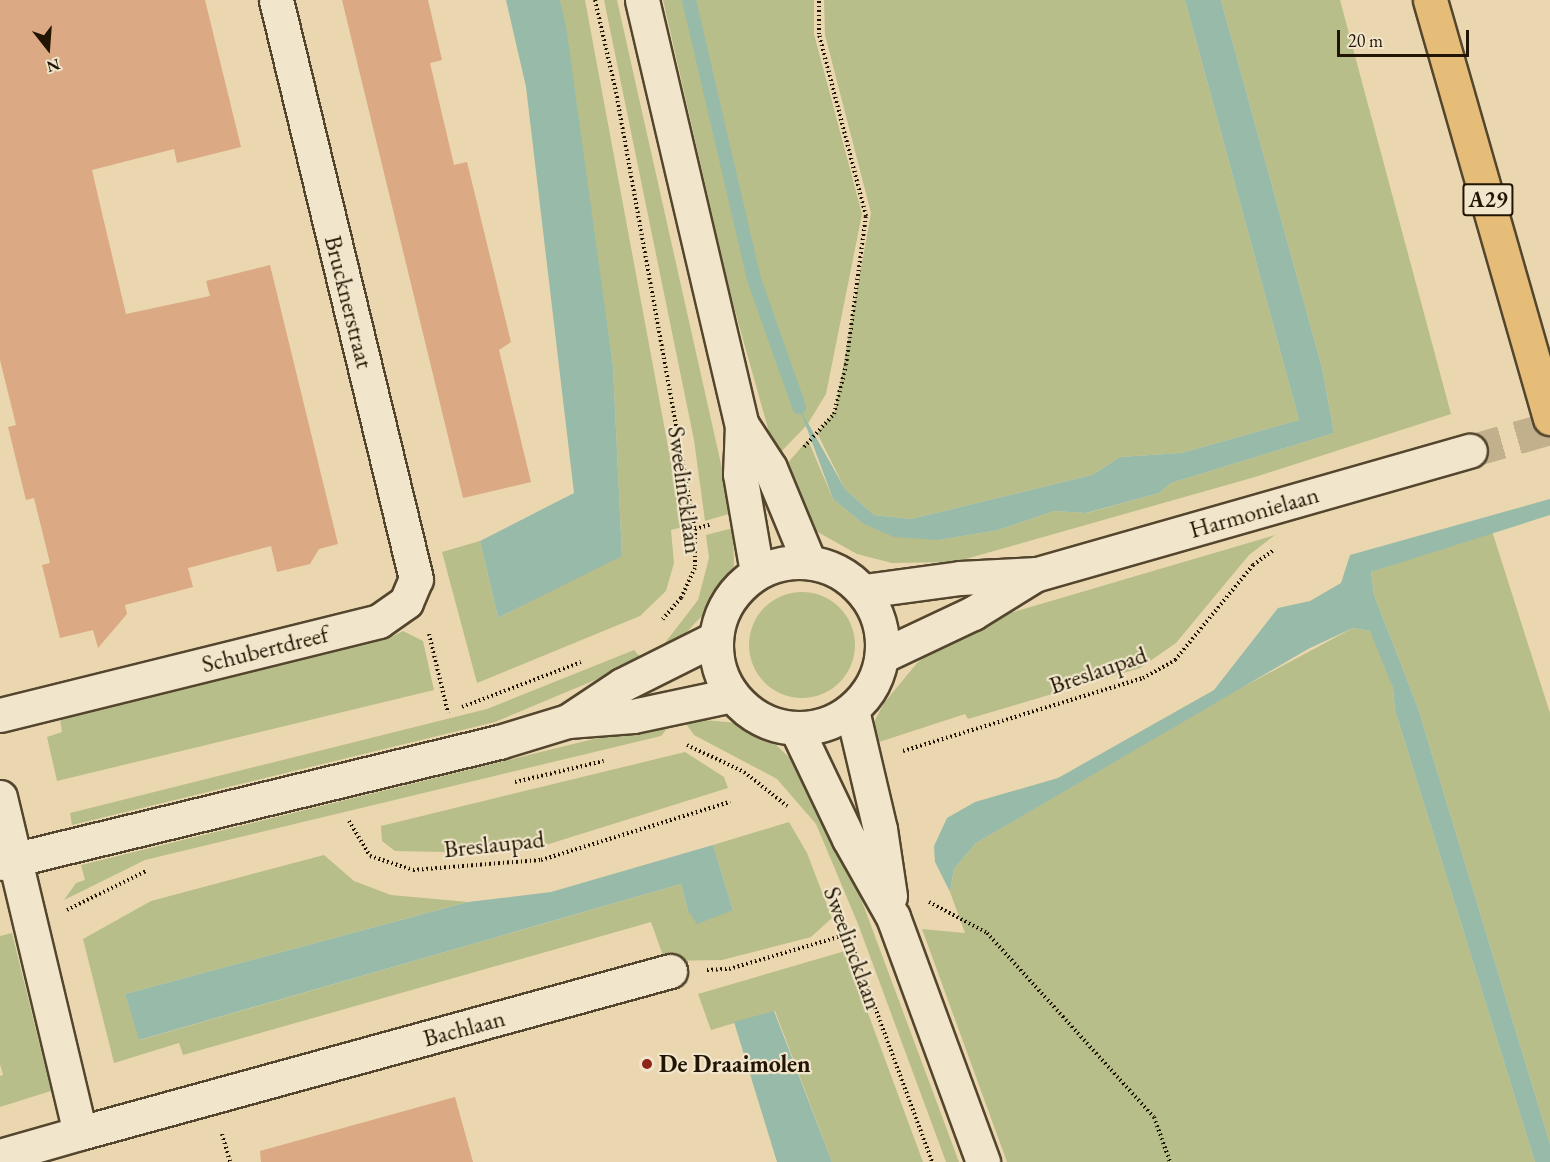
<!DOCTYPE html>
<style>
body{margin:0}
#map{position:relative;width:1550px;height:1162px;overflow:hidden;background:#ead7af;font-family:"EB Garamond",serif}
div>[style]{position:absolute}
.green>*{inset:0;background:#b8be8a}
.round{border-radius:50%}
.water>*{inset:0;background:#98baa8}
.stream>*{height:14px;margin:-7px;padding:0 7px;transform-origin:7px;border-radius:7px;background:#98baa8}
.building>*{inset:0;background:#dba983}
.tertiary-tunnel>*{height:33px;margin-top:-16.5px;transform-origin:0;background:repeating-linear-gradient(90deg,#c2b08d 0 33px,transparent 0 49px)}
.path>*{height:4px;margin-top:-2px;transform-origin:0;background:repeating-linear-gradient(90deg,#221503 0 1.5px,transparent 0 4.5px)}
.roads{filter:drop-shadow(2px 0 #54462e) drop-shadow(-2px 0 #54462e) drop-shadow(0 2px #54462e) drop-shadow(0 -2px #54462e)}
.minor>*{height:33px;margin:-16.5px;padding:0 16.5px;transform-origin:16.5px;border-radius:16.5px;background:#f1e5cb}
.tertiary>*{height:33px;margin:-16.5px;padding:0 16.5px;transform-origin:16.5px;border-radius:16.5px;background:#f1e5cb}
.secondary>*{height:33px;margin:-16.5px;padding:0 16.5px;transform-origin:16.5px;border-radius:16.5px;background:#f1e5cb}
.secondary>.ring{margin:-16.5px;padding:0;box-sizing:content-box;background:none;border:33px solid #f1e5cb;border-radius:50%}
.motorway>*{height:33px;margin:-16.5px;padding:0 16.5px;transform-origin:16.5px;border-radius:16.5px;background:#e5bc78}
.dots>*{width:16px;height:16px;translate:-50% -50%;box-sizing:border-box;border:3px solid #f1e5cb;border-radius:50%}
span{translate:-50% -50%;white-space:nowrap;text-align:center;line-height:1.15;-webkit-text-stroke:4.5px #f1e5cb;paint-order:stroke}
.shield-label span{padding:2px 4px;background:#f1e5cb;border:2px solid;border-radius:4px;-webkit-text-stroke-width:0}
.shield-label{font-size:22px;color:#221503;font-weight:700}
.street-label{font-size:24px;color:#221503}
.poi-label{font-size:24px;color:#221503;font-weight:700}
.left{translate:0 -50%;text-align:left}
.north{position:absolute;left:18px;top:18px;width:60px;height:60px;-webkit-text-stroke:4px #f1e5cb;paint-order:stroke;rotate:163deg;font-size:16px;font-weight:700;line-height:24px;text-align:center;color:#221503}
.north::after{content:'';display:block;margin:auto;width:21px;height:27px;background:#221503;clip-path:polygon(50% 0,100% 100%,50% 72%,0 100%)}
.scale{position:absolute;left:1337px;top:30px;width:132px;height:27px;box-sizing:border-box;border:3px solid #221503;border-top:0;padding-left:8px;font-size:18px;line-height:21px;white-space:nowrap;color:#221503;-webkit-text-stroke:4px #f1e5cb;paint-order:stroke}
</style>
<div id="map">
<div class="green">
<div style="clip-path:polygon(560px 0,585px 0,683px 527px,671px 530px,674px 563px,666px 591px,640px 616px,477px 683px,442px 552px,480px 541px,498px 618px,622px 555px,613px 366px)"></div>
<div style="clip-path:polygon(604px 0,617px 0,732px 513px,705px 521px,694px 440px)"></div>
<div style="clip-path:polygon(663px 0,814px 0,814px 34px,862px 214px,826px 394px,807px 425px,776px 457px,730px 293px)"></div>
<div style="clip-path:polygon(824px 0,1185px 0,1299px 420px,1181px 453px,1120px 457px,1092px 475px,911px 519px,874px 515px,845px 489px,817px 433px,835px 411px,871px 213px,825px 35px)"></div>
<div style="clip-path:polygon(1221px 0,1340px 0,1451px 414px,1255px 477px,955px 562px,892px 563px,857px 554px,814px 530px,782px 469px,808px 440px,833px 499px,862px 523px,939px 540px,998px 530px,1054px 511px,1087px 513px,1159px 493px,1171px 483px,1334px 433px,1322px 368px)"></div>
<div style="clip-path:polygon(733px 528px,734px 566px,714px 603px,667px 653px,661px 648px,698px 600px,709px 558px,706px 535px)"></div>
<div style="clip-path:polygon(1492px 531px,1550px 713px,1550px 1144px,1418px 708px,1374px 595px,1371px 572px)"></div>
<div style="clip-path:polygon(1275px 535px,1249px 555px,1176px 643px,1140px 668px,968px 719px,965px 714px,870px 745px,873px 724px,884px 703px,917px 663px,941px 645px,1010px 613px)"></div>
<div class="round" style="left:749px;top:592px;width:106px;height:106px"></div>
<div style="clip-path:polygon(1353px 628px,1370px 631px,1384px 658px,1393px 688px,1395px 710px,1535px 1162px,1007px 1162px,922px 929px,965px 933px,950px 892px,954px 869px,976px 843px,1224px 697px)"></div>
<div style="clip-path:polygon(403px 631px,423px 641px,434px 690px,57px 781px,47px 737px,62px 732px,60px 719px,387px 639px)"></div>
<div style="clip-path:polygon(634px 650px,643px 660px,495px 722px,72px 825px,70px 813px,487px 709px)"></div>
<div style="clip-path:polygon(682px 718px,737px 723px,775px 744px,806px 773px,857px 888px,959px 1162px,946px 1162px,858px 924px,816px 824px,777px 779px,694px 735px)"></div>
<div style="clip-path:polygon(663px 722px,666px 730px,661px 736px,145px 860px,64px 900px,76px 883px,85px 880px,81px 865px)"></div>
<div style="clip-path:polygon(685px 752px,724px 777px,728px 788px,549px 844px,494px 853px,395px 851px,382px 841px,381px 826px)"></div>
<div style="clip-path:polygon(789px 822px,807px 853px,832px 918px,811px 937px,722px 960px,665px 961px,651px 922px,183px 1055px,179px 1043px,114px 1063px,83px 939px,151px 901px,324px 855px,354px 881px,391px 895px,468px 902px,125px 994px,140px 1040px,681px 884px,688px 911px,733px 910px,713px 845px)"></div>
<div style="clip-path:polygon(12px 933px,51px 1091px,0 1107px,0 1076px,3px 1075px,0 1064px,0 936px)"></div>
<div style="clip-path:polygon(845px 951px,923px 1162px,832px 1162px,775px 1011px,711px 1030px,698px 994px)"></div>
</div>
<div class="water">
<div style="clip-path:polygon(506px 0,560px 0,566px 26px,613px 366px,622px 556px,498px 618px,480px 541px,574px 493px,526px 87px)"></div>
<div style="clip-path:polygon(1185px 0,1221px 0,1322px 368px,1334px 433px,1171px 483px,1159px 493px,1086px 513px,1054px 511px,998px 530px,939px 540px,894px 537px,862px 523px,833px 499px,799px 407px,845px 489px,874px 515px,911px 519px,1092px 475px,1120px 457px,1181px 453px,1299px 420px)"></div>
<div style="clip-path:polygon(1550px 499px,1550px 515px,1371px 572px,1374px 595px,1418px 708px,1550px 1144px,1550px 1162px,1535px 1162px,1395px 710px,1393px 688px,1370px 631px,1353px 628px,1308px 649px,976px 843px,954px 869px,950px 892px,935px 862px,934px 846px,947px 818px,975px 802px,1058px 778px,1214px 690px,1278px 608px,1310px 601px,1341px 583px,1350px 555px)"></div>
<div style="clip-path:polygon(713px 845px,733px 910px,697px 924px,688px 911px,681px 884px,139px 1040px,125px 994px,468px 902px,551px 892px)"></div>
<div style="clip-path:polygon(774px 1011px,832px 1162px,777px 1162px,734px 1022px)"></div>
</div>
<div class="stream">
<div style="left:689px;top:0;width:286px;rotate:76.9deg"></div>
<div style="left:754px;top:279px;width:136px;rotate:70.6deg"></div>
</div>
<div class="building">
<div style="clip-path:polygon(0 0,205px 0,241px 147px,177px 163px,174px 149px,92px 170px,101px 209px,126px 314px,210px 296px,206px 281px,270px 265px,338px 544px,319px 549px,310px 564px,277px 572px,271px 546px,188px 568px,193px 587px,125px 605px,127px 614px,98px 648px,93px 630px,60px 638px,42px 565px,50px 563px,34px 498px,26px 500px,8px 427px,16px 425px,0 360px)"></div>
<div style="clip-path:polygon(342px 0,428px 0,442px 60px,430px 63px,454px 165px,467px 162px,511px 342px,499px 350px,531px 482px,463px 498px)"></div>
<div style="clip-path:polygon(455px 1097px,473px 1162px,261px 1162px,260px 1151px)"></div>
</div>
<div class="tertiary-tunnel">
<div style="left:1470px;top:451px;width:83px;rotate:-16deg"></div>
</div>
<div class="path">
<div style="left:595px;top:0;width:94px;rotate:77.1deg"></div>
<div style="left:616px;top:92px;width:444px;rotate:79.8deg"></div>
<div style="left:695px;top:529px;width:39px;rotate:90deg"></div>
<div style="left:695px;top:568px;width:33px;rotate:115deg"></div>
<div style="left:681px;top:598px;width:28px;rotate:131deg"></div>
<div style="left:804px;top:447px;width:45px;rotate:-47.7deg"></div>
<div style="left:834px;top:414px;width:50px;rotate:-76.2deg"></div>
<div style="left:846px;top:365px;width:150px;rotate:-82.4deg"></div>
<div style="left:866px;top:216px;width:188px;rotate:-104.5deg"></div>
<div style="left:819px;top:34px;width:34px;rotate:-90deg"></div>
<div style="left:695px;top:529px;width:15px;rotate:-16deg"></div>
<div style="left:429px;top:634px;width:81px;rotate:76.5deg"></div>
<div style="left:462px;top:707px;width:127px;rotate:-20.7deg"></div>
<div style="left:687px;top:745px;width:63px;rotate:25.3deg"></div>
<div style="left:744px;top:772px;width:55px;rotate:38.3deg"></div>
<div style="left:903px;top:751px;width:251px;rotate:-16.9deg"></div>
<div style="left:1143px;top:678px;width:37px;rotate:-29deg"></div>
<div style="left:1175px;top:660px;width:123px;rotate:-50.6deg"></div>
<div style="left:1253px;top:565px;width:26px;rotate:-36deg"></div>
<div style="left:515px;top:782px;width:91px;rotate:-13.3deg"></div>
<div style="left:349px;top:821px;width:41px;rotate:59deg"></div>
<div style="left:370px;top:856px;width:45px;rotate:18deg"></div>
<div style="left:413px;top:870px;width:128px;rotate:-4.5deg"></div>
<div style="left:541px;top:860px;width:198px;rotate:-17.1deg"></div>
<div style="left:836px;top:902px;width:277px;rotate:69.7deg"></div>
<div style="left:929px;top:902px;width:66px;rotate:28.1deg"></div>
<div style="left:987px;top:933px;width:248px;rotate:47.8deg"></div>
<div style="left:1154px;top:1117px;width:48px;rotate:70.4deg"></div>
<div style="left:67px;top:910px;width:88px;rotate:-26.3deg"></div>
<div style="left:707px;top:970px;width:22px;rotate:-3deg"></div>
<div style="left:729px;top:969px;width:125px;rotate:-16.3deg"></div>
<div style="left:222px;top:1134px;width:29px;rotate:74deg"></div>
</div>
<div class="roads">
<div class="minor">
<div style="left:0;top:715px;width:390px;rotate:-13.9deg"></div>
<div style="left:379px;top:621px;width:33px;rotate:-35deg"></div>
<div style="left:406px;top:602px;width:25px;rotate:-67deg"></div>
<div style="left:416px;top:579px;width:596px;rotate:-103.59deg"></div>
<div style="left:571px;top:719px;width:61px;rotate:-33.7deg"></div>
<div style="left:622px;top:685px;width:105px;rotate:-26.6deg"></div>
<div style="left:0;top:797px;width:345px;rotate:76.6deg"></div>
<div style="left:80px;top:1133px;width:83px;rotate:164deg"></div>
<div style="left:0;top:863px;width:513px;rotate:-13.63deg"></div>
<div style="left:499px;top:742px;width:72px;rotate:-16.9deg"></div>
<div style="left:568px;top:721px;width:65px;rotate:-4.4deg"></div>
<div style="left:633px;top:716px;width:101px;rotate:-12deg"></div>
<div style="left:80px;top:1133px;width:612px;rotate:-15.35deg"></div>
</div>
<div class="tertiary">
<div style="left:864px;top:591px;width:97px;rotate:-7.7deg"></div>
<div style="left:960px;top:578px;width:77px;rotate:-3deg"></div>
<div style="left:1037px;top:574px;width:450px;rotate:-15.9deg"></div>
<div style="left:882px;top:656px;width:101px;rotate:-25.3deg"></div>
<div style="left:973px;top:613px;width:70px;rotate:-31.7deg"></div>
</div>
<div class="secondary">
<div style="left:642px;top:0;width:437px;rotate:76.8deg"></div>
<div style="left:742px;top:425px;width:49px;rotate:92.3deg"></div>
<div style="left:740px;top:474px;width:99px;rotate:80.2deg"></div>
<div style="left:742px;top:425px;width:51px;rotate:56.9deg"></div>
<div style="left:770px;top:468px;width:102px;rotate:67.5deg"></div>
<div class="ring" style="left:716px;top:562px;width:133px;height:133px"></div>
<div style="left:852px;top:710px;width:122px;rotate:76.8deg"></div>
<div style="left:880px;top:829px;width:68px;rotate:81.5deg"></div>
<div style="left:796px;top:728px;width:123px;rotate:64.5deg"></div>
<div style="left:849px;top:839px;width:90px;rotate:60.6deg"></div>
<div style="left:893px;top:917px;width:261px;rotate:69.8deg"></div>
</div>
<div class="motorway">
<div style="left:1430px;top:0;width:435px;rotate:74deg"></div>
</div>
</div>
<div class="dots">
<div style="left:647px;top:1064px;background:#8f2418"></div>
</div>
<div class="shield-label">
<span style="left:1488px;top:200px">A29</span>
</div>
<div class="street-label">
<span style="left:349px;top:302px;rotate:76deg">Brucknerstraat</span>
<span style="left:685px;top:490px;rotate:82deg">Sweelincklaan</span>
<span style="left:1254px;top:512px;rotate:-16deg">Harmonielaan</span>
<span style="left:265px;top:649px;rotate:-14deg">Schubertdreef</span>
<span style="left:1098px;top:670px;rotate:-19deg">Breslaupad</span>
<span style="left:494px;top:844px;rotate:-6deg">Breslaupad</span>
<span style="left:853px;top:948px;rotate:70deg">Sweelincklaan</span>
<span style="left:464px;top:1028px;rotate:-15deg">Bachlaan</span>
</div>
<div class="poi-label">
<span class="left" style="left:659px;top:1064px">De Draaimolen</span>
</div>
<div class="north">N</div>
<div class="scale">20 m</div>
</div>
